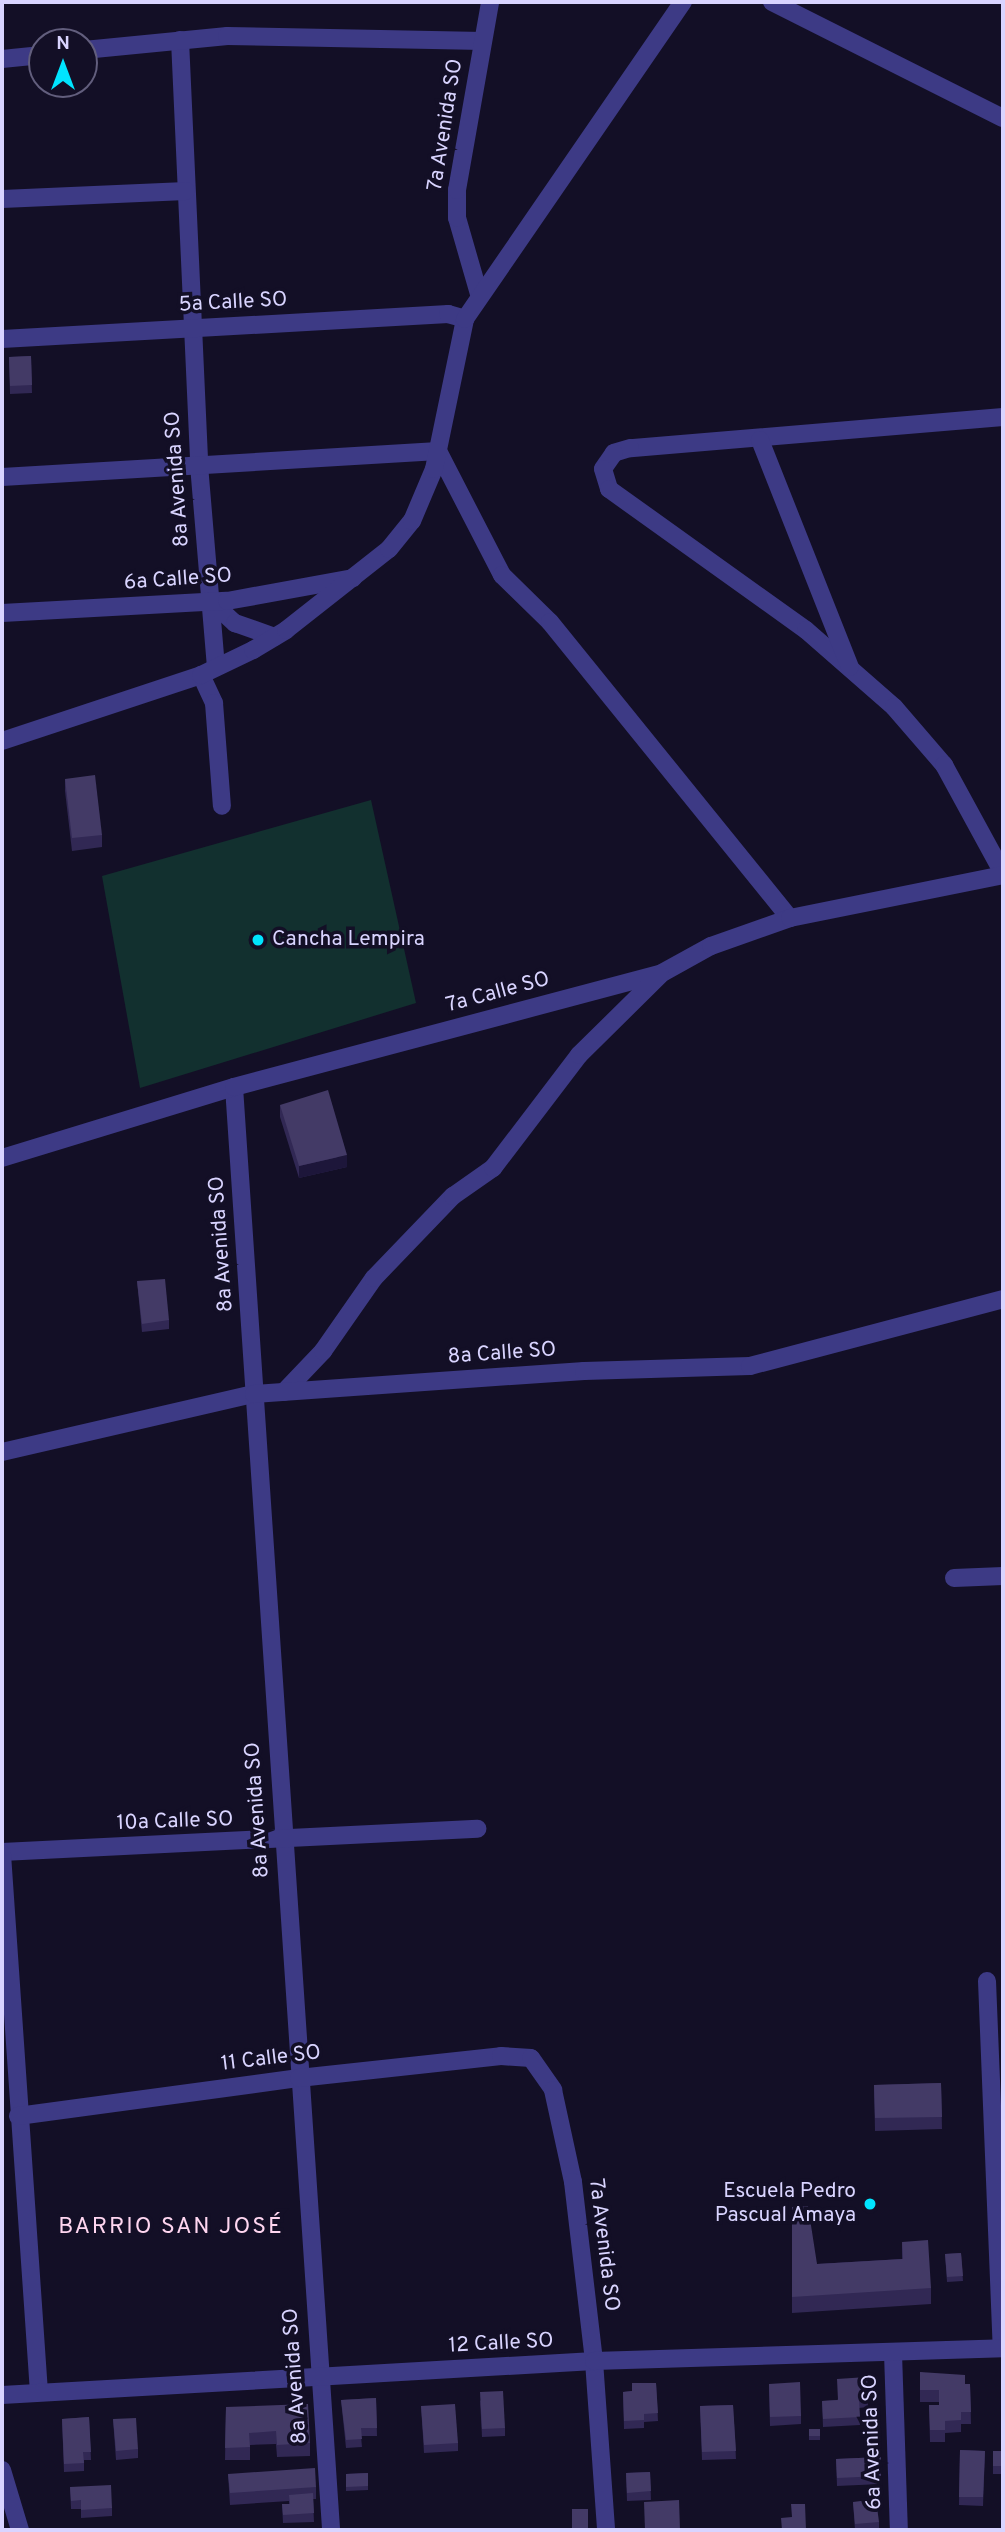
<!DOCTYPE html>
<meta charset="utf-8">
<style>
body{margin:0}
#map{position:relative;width:1005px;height:2532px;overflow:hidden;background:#130f26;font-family:Overpass,sans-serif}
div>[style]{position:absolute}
.green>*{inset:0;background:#12302f}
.minor>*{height:18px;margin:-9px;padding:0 9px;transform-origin:9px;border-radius:9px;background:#3d3a85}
.wall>*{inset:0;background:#312854}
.shaded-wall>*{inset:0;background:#1d163a}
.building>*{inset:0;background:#433a66}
.dots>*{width:19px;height:19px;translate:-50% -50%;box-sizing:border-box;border:4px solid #130f26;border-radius:50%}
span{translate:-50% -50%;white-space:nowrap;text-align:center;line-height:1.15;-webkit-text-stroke:7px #130f26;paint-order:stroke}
.street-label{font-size:21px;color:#d9d4ff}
.poi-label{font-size:21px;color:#d9d4ff}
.left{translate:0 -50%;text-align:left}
.right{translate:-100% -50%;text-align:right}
.neighbourhood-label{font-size:23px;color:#ffd6f0;letter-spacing:2px}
.frame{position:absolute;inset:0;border:4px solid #d9d4ff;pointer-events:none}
.north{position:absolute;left:28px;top:28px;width:70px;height:70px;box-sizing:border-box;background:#130f26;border:2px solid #625e7d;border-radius:50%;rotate:0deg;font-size:19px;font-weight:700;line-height:28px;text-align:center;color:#d9d4ff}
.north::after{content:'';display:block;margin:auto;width:24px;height:32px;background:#00e5ff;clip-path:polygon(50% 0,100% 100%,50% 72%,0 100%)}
</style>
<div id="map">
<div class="green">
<div style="clip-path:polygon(371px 800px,416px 1003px,140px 1088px,102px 876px)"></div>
</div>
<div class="minor">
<div style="left:772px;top:2px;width:258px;rotate:26.7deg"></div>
<div style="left:180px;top:40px;width:425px;rotate:87.4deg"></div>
<div style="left:199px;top:465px;width:203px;rotate:85.2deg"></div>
<div style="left:84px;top:50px;width:144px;rotate:-5.6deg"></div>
<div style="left:227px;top:36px;width:256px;rotate:1.1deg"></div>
<div style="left:2px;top:59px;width:40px;rotate:-5.7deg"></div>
<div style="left:2px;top:199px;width:184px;rotate:-2.5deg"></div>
<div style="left:479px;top:294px;width:79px;rotate:-106.1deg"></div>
<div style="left:457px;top:218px;width:28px;rotate:-90deg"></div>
<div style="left:457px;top:190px;width:191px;rotate:-80deg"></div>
<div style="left:2px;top:339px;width:447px;rotate:-3.2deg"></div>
<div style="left:448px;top:314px;width:18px;rotate:16deg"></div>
<div style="left:1003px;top:417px;width:374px;rotate:175.2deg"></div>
<div style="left:630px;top:448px;width:17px;rotate:163deg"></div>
<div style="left:614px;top:453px;width:19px;rotate:125deg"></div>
<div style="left:603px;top:469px;width:21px;rotate:73deg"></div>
<div style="left:609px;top:489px;width:242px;rotate:35.6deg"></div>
<div style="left:806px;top:630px;width:117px;rotate:41.2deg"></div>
<div style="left:894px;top:707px;width:77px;rotate:49.2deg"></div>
<div style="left:944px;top:765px;width:123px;rotate:61.4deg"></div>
<div style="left:760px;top:440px;width:244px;rotate:68.4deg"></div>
<div style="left:2px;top:477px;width:437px;rotate:-3.4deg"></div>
<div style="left:438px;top:451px;width:140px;rotate:62.7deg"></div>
<div style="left:502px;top:575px;width:67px;rotate:44.4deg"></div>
<div style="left:550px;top:622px;width:381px;rotate:51deg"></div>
<div style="left:211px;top:601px;width:33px;rotate:43deg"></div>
<div style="left:235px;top:623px;width:42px;rotate:19.3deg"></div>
<div style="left:2px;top:613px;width:225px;rotate:-3.1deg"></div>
<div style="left:227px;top:601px;width:128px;rotate:-10.3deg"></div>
<div style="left:201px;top:675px;width:31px;rotate:65deg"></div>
<div style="left:214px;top:703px;width:103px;rotate:85.6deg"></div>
<div style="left:2px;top:741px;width:210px;rotate:-18.3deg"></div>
<div style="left:201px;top:675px;width:58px;rotate:-25.7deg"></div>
<div style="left:253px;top:650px;width:39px;rotate:-31deg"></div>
<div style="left:286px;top:630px;width:131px;rotate:-38.2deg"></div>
<div style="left:389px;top:549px;width:36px;rotate:-51deg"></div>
<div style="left:412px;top:521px;width:56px;rotate:-67.1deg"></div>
<div style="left:434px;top:469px;width:153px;rotate:-78.3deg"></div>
<div style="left:465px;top:319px;width:385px;rotate:-55.5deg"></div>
<div style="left:234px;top:1087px;width:1446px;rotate:86.15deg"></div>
<div style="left:2px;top:1158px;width:243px;rotate:-17deg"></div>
<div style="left:234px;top:1087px;width:443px;rotate:-14.9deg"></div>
<div style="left:662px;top:973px;width:56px;rotate:-28.9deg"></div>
<div style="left:711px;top:946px;width:84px;rotate:-19.5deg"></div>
<div style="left:790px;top:918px;width:217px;rotate:-11.4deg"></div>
<div style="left:284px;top:1392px;width:57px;rotate:-46.4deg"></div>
<div style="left:323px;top:1351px;width:89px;rotate:-55.1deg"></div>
<div style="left:374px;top:1278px;width:114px;rotate:-46.1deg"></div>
<div style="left:453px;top:1196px;width:49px;rotate:-35deg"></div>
<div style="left:493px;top:1168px;width:142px;rotate:-52.7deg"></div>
<div style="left:579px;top:1055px;width:114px;rotate:-44.6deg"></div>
<div style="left:2px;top:1452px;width:259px;rotate:-13deg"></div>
<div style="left:254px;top:1394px;width:331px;rotate:-4deg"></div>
<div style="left:584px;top:1371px;width:166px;rotate:-1.7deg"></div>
<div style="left:750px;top:1366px;width:262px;rotate:-14.8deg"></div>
<div style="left:954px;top:1578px;width:49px;rotate:-2.3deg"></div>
<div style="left:2px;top:1852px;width:476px;rotate:-2.8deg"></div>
<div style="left:2px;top:1854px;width:539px;rotate:86.07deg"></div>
<div style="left:987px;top:1981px;width:367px;rotate:87.7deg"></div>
<div style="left:18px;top:2116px;width:284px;rotate:-7.7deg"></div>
<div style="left:299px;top:2078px;width:203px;rotate:-6.2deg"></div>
<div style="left:501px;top:2056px;width:30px;rotate:4deg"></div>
<div style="left:531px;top:2058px;width:39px;rotate:55deg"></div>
<div style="left:553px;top:2090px;width:94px;rotate:77.7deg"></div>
<div style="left:573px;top:2182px;width:180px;rotate:83.3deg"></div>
<div style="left:594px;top:2361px;width:169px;rotate:85.9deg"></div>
<div style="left:893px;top:2353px;width:177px;rotate:88.1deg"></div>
<div style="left:2px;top:2395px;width:593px;rotate:-3.29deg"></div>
<div style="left:594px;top:2361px;width:409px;rotate:-1.8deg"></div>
<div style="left:2px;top:2470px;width:63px;rotate:73.3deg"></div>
</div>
<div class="wall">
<div style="clip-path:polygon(31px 356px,32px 393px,10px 394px,9px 357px)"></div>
<div style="clip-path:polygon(65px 779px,102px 835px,102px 847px,72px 851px,65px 791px)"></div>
<div style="clip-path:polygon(280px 1105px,347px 1167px,299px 1178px,280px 1117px)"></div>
<div style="clip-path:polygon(137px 1281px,169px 1320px,169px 1329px,142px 1332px)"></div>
<div style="clip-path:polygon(941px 2083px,942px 2129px,875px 2131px,874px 2085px)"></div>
<div style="clip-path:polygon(792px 2207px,817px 2264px,902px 2259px,902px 2242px,931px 2288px,931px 2304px,792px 2313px)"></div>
<div style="clip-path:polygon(961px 2253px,963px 2281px,947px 2282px,945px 2254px)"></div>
<div style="clip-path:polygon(920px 2372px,965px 2384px,970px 2384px,971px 2424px,961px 2424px,961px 2432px,945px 2433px,945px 2442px,930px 2442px,929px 2405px,939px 2405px,939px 2402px,920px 2402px)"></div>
<div style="clip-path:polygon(867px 2377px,868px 2407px,859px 2408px,860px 2425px,823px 2427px,822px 2401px,837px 2400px)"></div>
<div style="clip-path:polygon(656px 2383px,658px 2421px,644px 2422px,644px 2428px,624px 2429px,623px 2392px,632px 2391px)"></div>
<div style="clip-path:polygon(769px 2384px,801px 2416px,801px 2424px,770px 2426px)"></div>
<div style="clip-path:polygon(376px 2398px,377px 2436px,361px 2436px,362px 2447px,346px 2448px,341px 2400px)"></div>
<div style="clip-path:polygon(480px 2400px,505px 2428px,505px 2436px,482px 2437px)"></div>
<div style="clip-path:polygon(733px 2405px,736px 2459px,702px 2460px,700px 2406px)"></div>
<div style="clip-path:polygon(421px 2406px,458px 2443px,458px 2451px,424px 2453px)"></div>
<div style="clip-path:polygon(226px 2407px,310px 2443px,310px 2456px,277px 2457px,276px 2444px,250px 2445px,250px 2460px,225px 2460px)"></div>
<div style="clip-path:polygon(89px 2417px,91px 2460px,84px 2460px,84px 2471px,64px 2472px,62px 2419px)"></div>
<div style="clip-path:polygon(113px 2419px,138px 2449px,138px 2458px,116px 2460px)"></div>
<div style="clip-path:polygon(809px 2429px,820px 2429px,820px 2440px,809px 2440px)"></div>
<div style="clip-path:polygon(960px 2450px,985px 2451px,983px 2506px,959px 2505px)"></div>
<div style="clip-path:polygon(993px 2451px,1003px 2451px,1003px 2474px,993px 2474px)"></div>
<div style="clip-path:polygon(881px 2457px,881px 2484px,837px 2486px,836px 2459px)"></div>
<div style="clip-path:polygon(650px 2472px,651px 2500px,627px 2501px,626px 2473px)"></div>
<div style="clip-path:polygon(368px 2473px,368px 2490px,346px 2491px,346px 2474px)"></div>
<div style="clip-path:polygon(228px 2474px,316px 2487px,316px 2499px,313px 2499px,314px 2522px,283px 2523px,282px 2504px,289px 2504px,289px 2501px,230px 2505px)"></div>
<div style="clip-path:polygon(70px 2487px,112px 2508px,112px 2516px,81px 2518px,81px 2509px,71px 2509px)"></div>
<div style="clip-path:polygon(853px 2502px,879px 2522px,879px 2530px,855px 2530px)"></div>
</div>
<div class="shaded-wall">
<div style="clip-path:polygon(347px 1155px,347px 1167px,299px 1178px,299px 1166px)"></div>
</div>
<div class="building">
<div style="clip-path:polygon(31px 356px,32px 385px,10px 386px,9px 357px)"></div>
<div style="clip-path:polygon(95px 775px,102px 835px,72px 838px,65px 779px)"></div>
<div style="clip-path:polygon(328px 1090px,347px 1155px,299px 1166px,280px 1105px)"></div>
<div style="clip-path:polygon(165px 1279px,169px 1320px,142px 1324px,137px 1281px)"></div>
<div style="clip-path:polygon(941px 2083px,942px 2117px,875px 2118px,874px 2085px)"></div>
<div style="clip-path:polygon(808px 2206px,817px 2264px,903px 2259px,902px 2242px,928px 2240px,931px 2288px,792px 2297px,792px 2207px)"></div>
<div style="clip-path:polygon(961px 2253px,963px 2276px,947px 2277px,945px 2254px)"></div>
<div style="clip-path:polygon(920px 2372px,965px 2375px,965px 2384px,970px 2384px,971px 2412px,961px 2412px,961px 2420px,945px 2421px,945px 2430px,930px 2430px,929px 2405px,939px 2405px,939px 2390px,920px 2390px)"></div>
<div style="clip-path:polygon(867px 2377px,868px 2399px,859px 2399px,860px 2417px,823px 2419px,822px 2401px,838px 2400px,837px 2379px)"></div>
<div style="clip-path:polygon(800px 2382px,801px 2416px,770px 2417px,769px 2384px)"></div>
<div style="clip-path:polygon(632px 2383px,656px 2383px,658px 2413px,644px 2414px,644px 2420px,624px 2421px,623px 2392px,632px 2391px)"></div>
<div style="clip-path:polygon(503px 2391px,505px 2428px,482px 2429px,480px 2392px)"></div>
<div style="clip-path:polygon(376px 2398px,377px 2428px,361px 2428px,362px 2439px,346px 2440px,341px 2400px)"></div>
<div style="clip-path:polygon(308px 2404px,310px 2443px,277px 2445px,276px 2431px,249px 2433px,250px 2447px,225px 2448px,226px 2407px)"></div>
<div style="clip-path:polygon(455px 2404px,458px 2443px,424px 2445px,421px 2406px)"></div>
<div style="clip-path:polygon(733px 2405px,736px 2451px,702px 2452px,700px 2406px)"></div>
<div style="clip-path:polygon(89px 2417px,91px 2452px,83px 2452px,84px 2463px,64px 2464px,62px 2419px)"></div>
<div style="clip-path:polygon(136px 2418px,138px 2449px,116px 2451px,113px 2419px)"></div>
<div style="clip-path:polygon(809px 2429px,820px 2429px,820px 2436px,809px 2436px)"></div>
<div style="clip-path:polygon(960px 2450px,985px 2451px,983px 2497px,959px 2497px)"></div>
<div style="clip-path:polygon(993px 2451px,1003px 2451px,1003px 2466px,993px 2466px)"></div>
<div style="clip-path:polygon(881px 2457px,881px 2476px,837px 2478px,836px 2459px)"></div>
<div style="clip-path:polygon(315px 2468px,316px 2487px,230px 2493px,228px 2474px)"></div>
<div style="clip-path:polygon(650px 2472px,651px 2491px,627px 2493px,626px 2473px)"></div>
<div style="clip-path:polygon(368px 2473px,368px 2486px,346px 2487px,346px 2474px)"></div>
<div style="clip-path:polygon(111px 2485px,112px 2508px,81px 2510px,81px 2500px,71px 2501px,70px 2487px)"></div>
<div style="clip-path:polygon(313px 2493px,314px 2513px,283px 2515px,282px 2504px,290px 2504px,289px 2495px)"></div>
<div style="clip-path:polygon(876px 2499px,879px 2522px,855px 2524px,853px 2502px)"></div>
<div style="clip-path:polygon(679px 2500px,680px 2530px,645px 2530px,644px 2502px)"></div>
<div style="clip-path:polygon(791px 2504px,805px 2504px,806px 2530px,782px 2530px,781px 2518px,792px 2517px)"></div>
<div style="clip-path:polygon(572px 2509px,588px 2509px,588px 2530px,572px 2530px)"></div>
</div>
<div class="dots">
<div style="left:258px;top:940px;background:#00e5ff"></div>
<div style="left:870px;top:2204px;background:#00e5ff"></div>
</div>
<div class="street-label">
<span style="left:446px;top:125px;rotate:-81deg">7a Avenida SO</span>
<span style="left:233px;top:303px;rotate:-3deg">5a Calle SO</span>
<span style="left:178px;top:479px;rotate:-94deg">8a Avenida SO</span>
<span style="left:178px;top:580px;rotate:-4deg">6a Calle SO</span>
<span style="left:498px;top:993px;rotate:-15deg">7a Calle SO</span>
<span style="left:222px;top:1244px;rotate:-94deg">8a Avenida SO</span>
<span style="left:502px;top:1354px;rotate:-4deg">8a Calle SO</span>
<span style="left:258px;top:1810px;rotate:-94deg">8a Avenida SO</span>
<span style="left:175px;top:1822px;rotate:-2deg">10a Calle SO</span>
<span style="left:271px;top:2059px;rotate:-7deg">11 Calle SO</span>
<span style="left:603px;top:2245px;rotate:83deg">7a Avenida SO</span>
<span style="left:501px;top:2344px;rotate:-3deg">12 Calle SO</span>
<span style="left:296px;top:2376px;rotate:-94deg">8a Avenida SO</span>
<span style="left:873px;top:2442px;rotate:-92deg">6a Avenida SO</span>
</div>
<div class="poi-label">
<span class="left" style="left:272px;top:940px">Cancha Lempira</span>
<span class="right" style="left:856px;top:2204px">Escuela Pedro<br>Pascual Amaya</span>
</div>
<div class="neighbourhood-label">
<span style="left:171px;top:2228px">BARRIO SAN JOSÉ</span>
</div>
<div class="frame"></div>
<div class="north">N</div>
</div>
